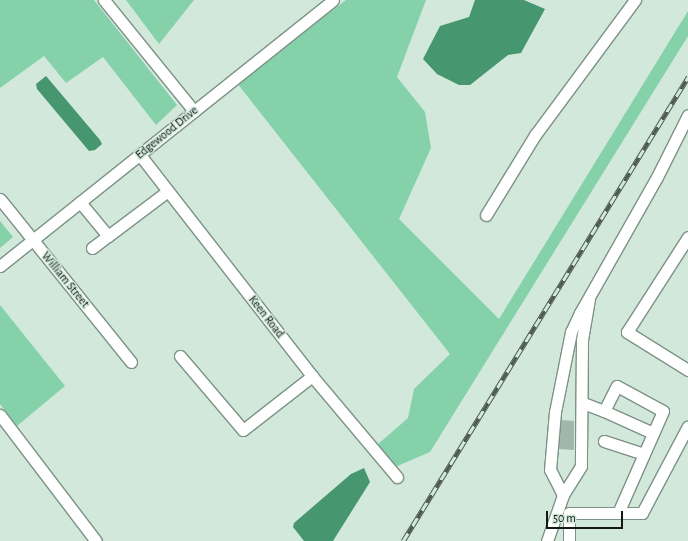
<!DOCTYPE html>
<style>
body{margin:0}
#map{position:relative;width:688px;height:541px;overflow:hidden;background:#d2e8db;font-family:"Alegreya Sans",sans-serif}
div>[style]{position:absolute}
.green>*{inset:0;background:#85d2aa}
.water>*{inset:0;background:#46966f}
.building>*{inset:0;background:#a2b7ab}
.roads{filter:drop-shadow(1px 0 #7d9286) drop-shadow(-1px 0 #7d9286) drop-shadow(0 1px #7d9286) drop-shadow(0 -1px #7d9286)}
.minor>*{height:11px;margin:-5.5px;padding:0 5.5px;transform-origin:5.5px;border-radius:5.5px;background:#fff}
.rail>*{height:4.5px;margin-top:-2.25px;transform-origin:0;background:repeating-linear-gradient(90deg,#d2e8db 0 9px,#4d5952 0 18px);box-sizing:border-box;border-block:1px solid #4d5952}
span{translate:-50% -50%;white-space:nowrap;text-align:center;line-height:1.15;-webkit-text-stroke:3px #d2e8db;paint-order:stroke}
.street-label{font-size:12px;color:#121915}
.scale{position:absolute;left:546px;top:511px;width:77px;height:18px;box-sizing:border-box;border:2px solid #121915;border-top:0;padding-left:5px;font-size:12px;line-height:14px;white-space:nowrap;color:#121915;-webkit-text-stroke:3px #d2e8db;paint-order:stroke}
</style>
<div id="map">
<div class="green">
<div style="clip-path:polygon(0 0,94px 0,177px 105px,156px 125px,103px 57px,66px 83px,44px 56px,0 88px)"></div>
<div style="clip-path:polygon(126px 0,194px 0,159px 44px)"></div>
<div style="clip-path:polygon(346px 0,426px 0,397px 77px,425px 112px,431px 148px,399px 219px,499px 319px,688px 11px,688px 36px,430px 452px,395px 467px,377px 445px,408px 418px,414px 389px,450px 354px,237px 83px)"></div>
<div style="clip-path:polygon(0 221px,13px 237px,0 248px)"></div>
<div style="clip-path:polygon(0 305px,65px 386px,17px 426px,0 404px)"></div>
</div>
<div class="water">
<div style="clip-path:polygon(475px 0,524px 0,545px 9px,521px 53px,508px 55px,470px 85px,459px 85px,437px 74px,423px 59px,440px 26px,469px 17px)"></div>
<div style="clip-path:polygon(46px 76px,100px 140px,102px 144px,95px 150px,89px 151px,37px 89px,36px 84px)"></div>
<div style="clip-path:polygon(364px 468px,370px 482px,333px 541px,304px 541px,293px 527px,294px 523px,351px 474px)"></div>
</div>
<div class="building">
<div style="clip-path:polygon(561px 420px,574px 421px,574px 450px,559px 449px)"></div>
</div>
<div class="roads">
<div class="minor">
<div style="left:104px;top:0;width:143px;rotate:51deg"></div>
<div style="left:140px;top:155px;width:280px;rotate:52.1deg"></div>
<div style="left:312px;top:376px;width:132px;rotate:49.9deg"></div>
<div style="left:0;top:199px;width:209px;rotate:51.2deg"></div>
<div style="left:80px;top:202px;width:44px;rotate:50.5deg"></div>
<div style="left:108px;top:236px;width:75px;rotate:-36.9deg"></div>
<div style="left:486px;top:215px;width:94px;rotate:-58.5deg"></div>
<div style="left:535px;top:135px;width:168px;rotate:-53.5deg"></div>
<div style="left:688px;top:237px;width:113px;rotate:122.7deg"></div>
<div style="left:627px;top:332px;width:72px;rotate:31.9deg"></div>
<div style="left:92px;top:248px;width:20px;rotate:-37deg"></div>
<div style="left:0;top:266px;width:426px;rotate:-38.6deg"></div>
<div style="left:589px;top:299px;width:42px;rotate:99.7deg"></div>
<div style="left:582px;top:340px;width:126px;rotate:90.5deg"></div>
<div style="left:581px;top:466px;width:34px;rotate:122deg"></div>
<div style="left:563px;top:495px;width:28px;rotate:-117deg"></div>
<div style="left:550px;top:470px;width:58px;rotate:-85.1deg"></div>
<div style="left:555px;top:412px;width:82px;rotate:-78.7deg"></div>
<div style="left:571px;top:332px;width:21px;rotate:-65deg"></div>
<div style="left:580px;top:313px;width:156px;rotate:-60.5deg"></div>
<div style="left:657px;top:177px;width:69px;rotate:-63.4deg"></div>
<div style="left:180px;top:356px;width:97px;rotate:49.6deg"></div>
<div style="left:243px;top:430px;width:88px;rotate:-38deg"></div>
<div style="left:583px;top:403px;width:22px;rotate:21deg"></div>
<div style="left:604px;top:411px;width:28px;rotate:-63deg"></div>
<div style="left:617px;top:386px;width:52px;rotate:28.5deg"></div>
<div style="left:663px;top:411px;width:111px;rotate:113.8deg"></div>
<div style="left:604px;top:411px;width:54px;rotate:24.2deg"></div>
<div style="left:0;top:415px;width:158px;rotate:52.7deg"></div>
<div style="left:604px;top:441px;width:42px;rotate:18deg"></div>
<div style="left:547px;top:541px;width:49px;rotate:-70.8deg"></div>
<div style="left:569px;top:541px;width:28px;rotate:-90deg"></div>
<div style="left:569px;top:513px;width:73px"></div>
<div style="left:642px;top:513px;width:98px;rotate:-62.1deg"></div>
</div>
</div>
<div class="rail">
<div style="left:403px;top:541px;width:545px;rotate:-58.44deg"></div>
</div>
<div class="street-label">
<span style="left:167px;top:133px;rotate:-39deg">Edgewood Drive</span>
<span style="left:65px;top:280px;rotate:51deg">William Street</span>
<span style="left:266px;top:317px;rotate:52deg">Keen Road</span>
</div>
<div class="scale">50 m</div>
</div>
